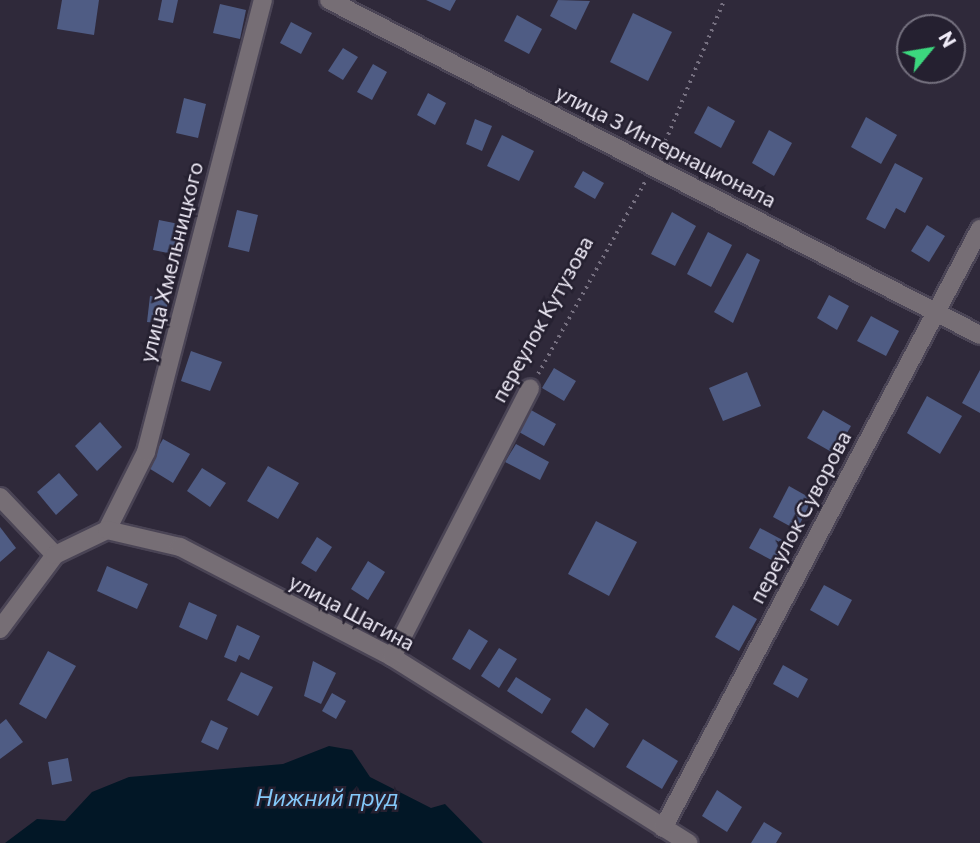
<!DOCTYPE html>
<meta charset="utf-8">
<style>
body{margin:0}
#map{position:relative;width:980px;height:843px;overflow:hidden;background:#2f293a;font-family:Commissioner,sans-serif}
div>[style]{position:absolute}
.water>*{inset:0;background:#021726}
.building>*{inset:0;background:#4f5c84}
.path>*{height:3.5px;margin-top:-1.75px;transform-origin:0;background:repeating-linear-gradient(90deg,#767080 0 2px,transparent 0 7px)}
.roads{filter:drop-shadow(2px 0 #4a4455) drop-shadow(-2px 0 #4a4455) drop-shadow(0 2px #4a4455) drop-shadow(0 -2px #4a4455)}
.minor>*{height:18px;margin:-9px;padding:0 9px;transform-origin:9px;border-radius:9px;background:#766e75}
span{translate:-50% -50%;white-space:nowrap;text-align:center;line-height:1.15;-webkit-text-stroke:5px #252030;paint-order:stroke}
.street-label{font-size:21px;color:#f0ecf8}
.water-label{font-size:23px;color:#84c8f9;font-style:italic}
.north{position:absolute;left:896px;top:14px;width:70px;height:70px;box-sizing:border-box;background:#252030;border:2px solid #767280;border-radius:50%;rotate:60deg;font-size:19px;font-weight:700;line-height:28px;text-align:center;color:#f0ecf8}
.north::after{content:'';display:block;margin:auto;width:24px;height:32px;background:#3cd77e;clip-path:polygon(50% 0,100% 100%,50% 72%,0 100%)}
</style>
<div id="map">
<div class="water">
<div style="clip-path:polygon(329px 746px,352px 750px,370px 777px,431px 808px,445px 804px,483px 843px,5px 843px,37px 819px,65px 821px,92px 792px,129px 777px,283px 764px)"></div>
</div>
<div class="building">
<div style="clip-path:polygon(62px 0,99px 0,94px 35px,57px 29px)"></div>
<div style="clip-path:polygon(162px 0,178px 0,173px 23px,158px 20px)"></div>
<div style="clip-path:polygon(426px 0,456px 0,450px 11px)"></div>
<div style="clip-path:polygon(558px 0,590px 1px,576px 30px,550px 16px)"></div>
<div style="clip-path:polygon(220px 4px,246px 10px,240px 39px,213px 33px)"></div>
<div style="clip-path:polygon(633px 13px,672px 32px,648px 81px,610px 62px)"></div>
<div style="clip-path:polygon(517px 15px,542px 29px,529px 54px,504px 41px)"></div>
<div style="clip-path:polygon(291px 22px,312px 33px,301px 54px,280px 43px)"></div>
<div style="clip-path:polygon(343px 48px,358px 57px,343px 80px,328px 71px)"></div>
<div style="clip-path:polygon(373px 64px,387px 72px,372px 100px,357px 92px)"></div>
<div style="clip-path:polygon(428px 93px,446px 103px,435px 125px,417px 115px)"></div>
<div style="clip-path:polygon(184px 98px,206px 104px,198px 138px,176px 133px)"></div>
<div style="clip-path:polygon(708px 106px,735px 121px,721px 148px,694px 133px)"></div>
<div style="clip-path:polygon(866px 117px,897px 135px,881px 164px,851px 147px)"></div>
<div style="clip-path:polygon(475px 119px,492px 126px,482px 151px,466px 144px)"></div>
<div style="clip-path:polygon(769px 130px,792px 143px,774px 176px,752px 163px)"></div>
<div style="clip-path:polygon(502px 135px,534px 151px,519px 181px,487px 166px)"></div>
<div style="clip-path:polygon(895px 163px,923px 178px,905px 213px,896px 208px,885px 229px,866px 219px)"></div>
<div style="clip-path:polygon(583px 171px,604px 183px,595px 199px,574px 187px)"></div>
<div style="clip-path:polygon(237px 210px,258px 215px,249px 252px,228px 247px)"></div>
<div style="clip-path:polygon(672px 212px,696px 226px,675px 266px,651px 254px)"></div>
<div style="clip-path:polygon(159px 220px,189px 226px,183px 256px,153px 250px)"></div>
<div style="clip-path:polygon(927px 225px,945px 236px,929px 262px,911px 251px)"></div>
<div style="clip-path:polygon(708px 232px,732px 245px,711px 287px,687px 274px)"></div>
<div style="clip-path:polygon(747px 253px,760px 260px,733px 323px,714px 312px)"></div>
<div style="clip-path:polygon(829px 295px,849px 306px,837px 330px,817px 318px)"></div>
<div style="clip-path:polygon(150px 296px,168px 299px,165px 324px,147px 322px)"></div>
<div style="clip-path:polygon(871px 316px,899px 331px,886px 356px,857px 341px)"></div>
<div style="clip-path:polygon(191px 351px,222px 362px,210px 391px,181px 381px)"></div>
<div style="clip-path:polygon(554px 368px,576px 381px,564px 401px,542px 388px)"></div>
<div style="clip-path:polygon(980px 370px,980px 413px,962px 403px)"></div>
<div style="clip-path:polygon(747px 372px,761px 406px,723px 421px,709px 388px)"></div>
<div style="clip-path:polygon(927px 396px,962px 416px,940px 454px,907px 433px)"></div>
<div style="clip-path:polygon(531px 410px,556px 424px,544px 446px,519px 432px)"></div>
<div style="clip-path:polygon(823px 410px,851px 426px,835px 454px,807px 438px)"></div>
<div style="clip-path:polygon(100px 422px,122px 447px,97px 471px,75px 446px)"></div>
<div style="clip-path:polygon(163px 439px,190px 454px,173px 483px,147px 467px)"></div>
<div style="clip-path:polygon(516px 444px,549px 462px,540px 480px,505px 462px)"></div>
<div style="clip-path:polygon(268px 466px,299px 483px,278px 519px,247px 501px)"></div>
<div style="clip-path:polygon(202px 468px,226px 483px,210px 507px,187px 491px)"></div>
<div style="clip-path:polygon(59px 473px,78px 495px,56px 515px,37px 492px)"></div>
<div style="clip-path:polygon(789px 486px,812px 499px,797px 530px,773px 517px)"></div>
<div style="clip-path:polygon(596px 521px,637px 542px,609px 596px,568px 574px)"></div>
<div style="clip-path:polygon(0 527px,16px 548px,0 562px)"></div>
<div style="clip-path:polygon(760px 528px,790px 544px,779px 564px,749px 548px)"></div>
<div style="clip-path:polygon(317px 537px,332px 547px,316px 572px,301px 563px)"></div>
<div style="clip-path:polygon(368px 561px,385px 572px,368px 600px,351px 589px)"></div>
<div style="clip-path:polygon(107px 566px,148px 584px,137px 609px,97px 591px)"></div>
<div style="clip-path:polygon(824px 585px,852px 600px,838px 626px,810px 610px)"></div>
<div style="clip-path:polygon(189px 602px,217px 615px,207px 640px,179px 627px)"></div>
<div style="clip-path:polygon(733px 605px,757px 619px,739px 651px,715px 637px)"></div>
<div style="clip-path:polygon(237px 625px,260px 636px,249px 660px,239px 655px,236px 662px,224px 657px)"></div>
<div style="clip-path:polygon(469px 629px,488px 641px,470px 670px,452px 659px)"></div>
<div style="clip-path:polygon(499px 648px,517px 659px,499px 688px,481px 676px)"></div>
<div style="clip-path:polygon(48px 651px,76px 666px,46px 719px,19px 704px)"></div>
<div style="clip-path:polygon(313px 661px,336px 673px,321px 704px,304px 696px)"></div>
<div style="clip-path:polygon(783px 665px,808px 679px,798px 698px,773px 684px)"></div>
<div style="clip-path:polygon(241px 672px,273px 687px,258px 716px,227px 700px)"></div>
<div style="clip-path:polygon(516px 677px,551px 699px,542px 714px,507px 691px)"></div>
<div style="clip-path:polygon(332px 693px,346px 701px,336px 719px,322px 711px)"></div>
<div style="clip-path:polygon(586px 708px,609px 724px,594px 748px,571px 732px)"></div>
<div style="clip-path:polygon(6px 719px,23px 742px,0 759px,0 724px)"></div>
<div style="clip-path:polygon(211px 720px,228px 728px,218px 750px,201px 742px)"></div>
<div style="clip-path:polygon(643px 739px,678px 761px,662px 789px,626px 767px)"></div>
<div style="clip-path:polygon(68px 758px,72px 781px,52px 785px,48px 762px)"></div>
<div style="clip-path:polygon(717px 790px,742px 807px,727px 832px,702px 816px)"></div>
<div style="clip-path:polygon(764px 822px,782px 833px,776px 843px,751px 843px)"></div>
</div>
<div class="path">
<div style="left:660px;top:154px;width:167px;rotate:-67.4deg"></div>
<div style="left:538px;top:374px;width:220px;rotate:-60.9deg"></div>
</div>
<div class="roads">
<div class="minor">
<div style="left:329px;top:0;width:732px;rotate:27.23deg"></div>
<div style="left:0;top:497px;width:80px;rotate:46.5deg"></div>
<div style="left:107px;top:530px;width:87px;rotate:-63.4deg"></div>
<div style="left:146px;top:452px;width:467px;rotate:-75.5deg"></div>
<div style="left:0;top:629px;width:92px;rotate:-53.4deg"></div>
<div style="left:55px;top:555px;width:58px;rotate:-25.7deg"></div>
<div style="left:107px;top:530px;width:75px;rotate:13.1deg"></div>
<div style="left:180px;top:547px;width:239px;rotate:27.4deg"></div>
<div style="left:392px;top:657px;width:350px;rotate:32.1deg"></div>
<div style="left:392px;top:657px;width:302px;rotate:-62.8deg"></div>
<div style="left:663px;top:828px;width:678px;rotate:-62.11deg"></div>
</div>
</div>
<div class="street-label">
<span style="left:666px;top:146px;rotate:27deg">улица 3 Интернационала</span>
<span style="left:171px;top:262px;rotate:-76deg">улица Хмельницкого</span>
<span style="left:542px;top:319px;rotate:-61deg">переулок Кутузова</span>
<span style="left:800px;top:517px;rotate:-62deg">переулок Суворова</span>
<span style="left:352px;top:612px;rotate:28deg">улица Шагина</span>
</div>
<div class="water-label">
<span style="left:327px;top:797px">Нижний пруд</span>
</div>
<div class="north">N</div>
</div>
